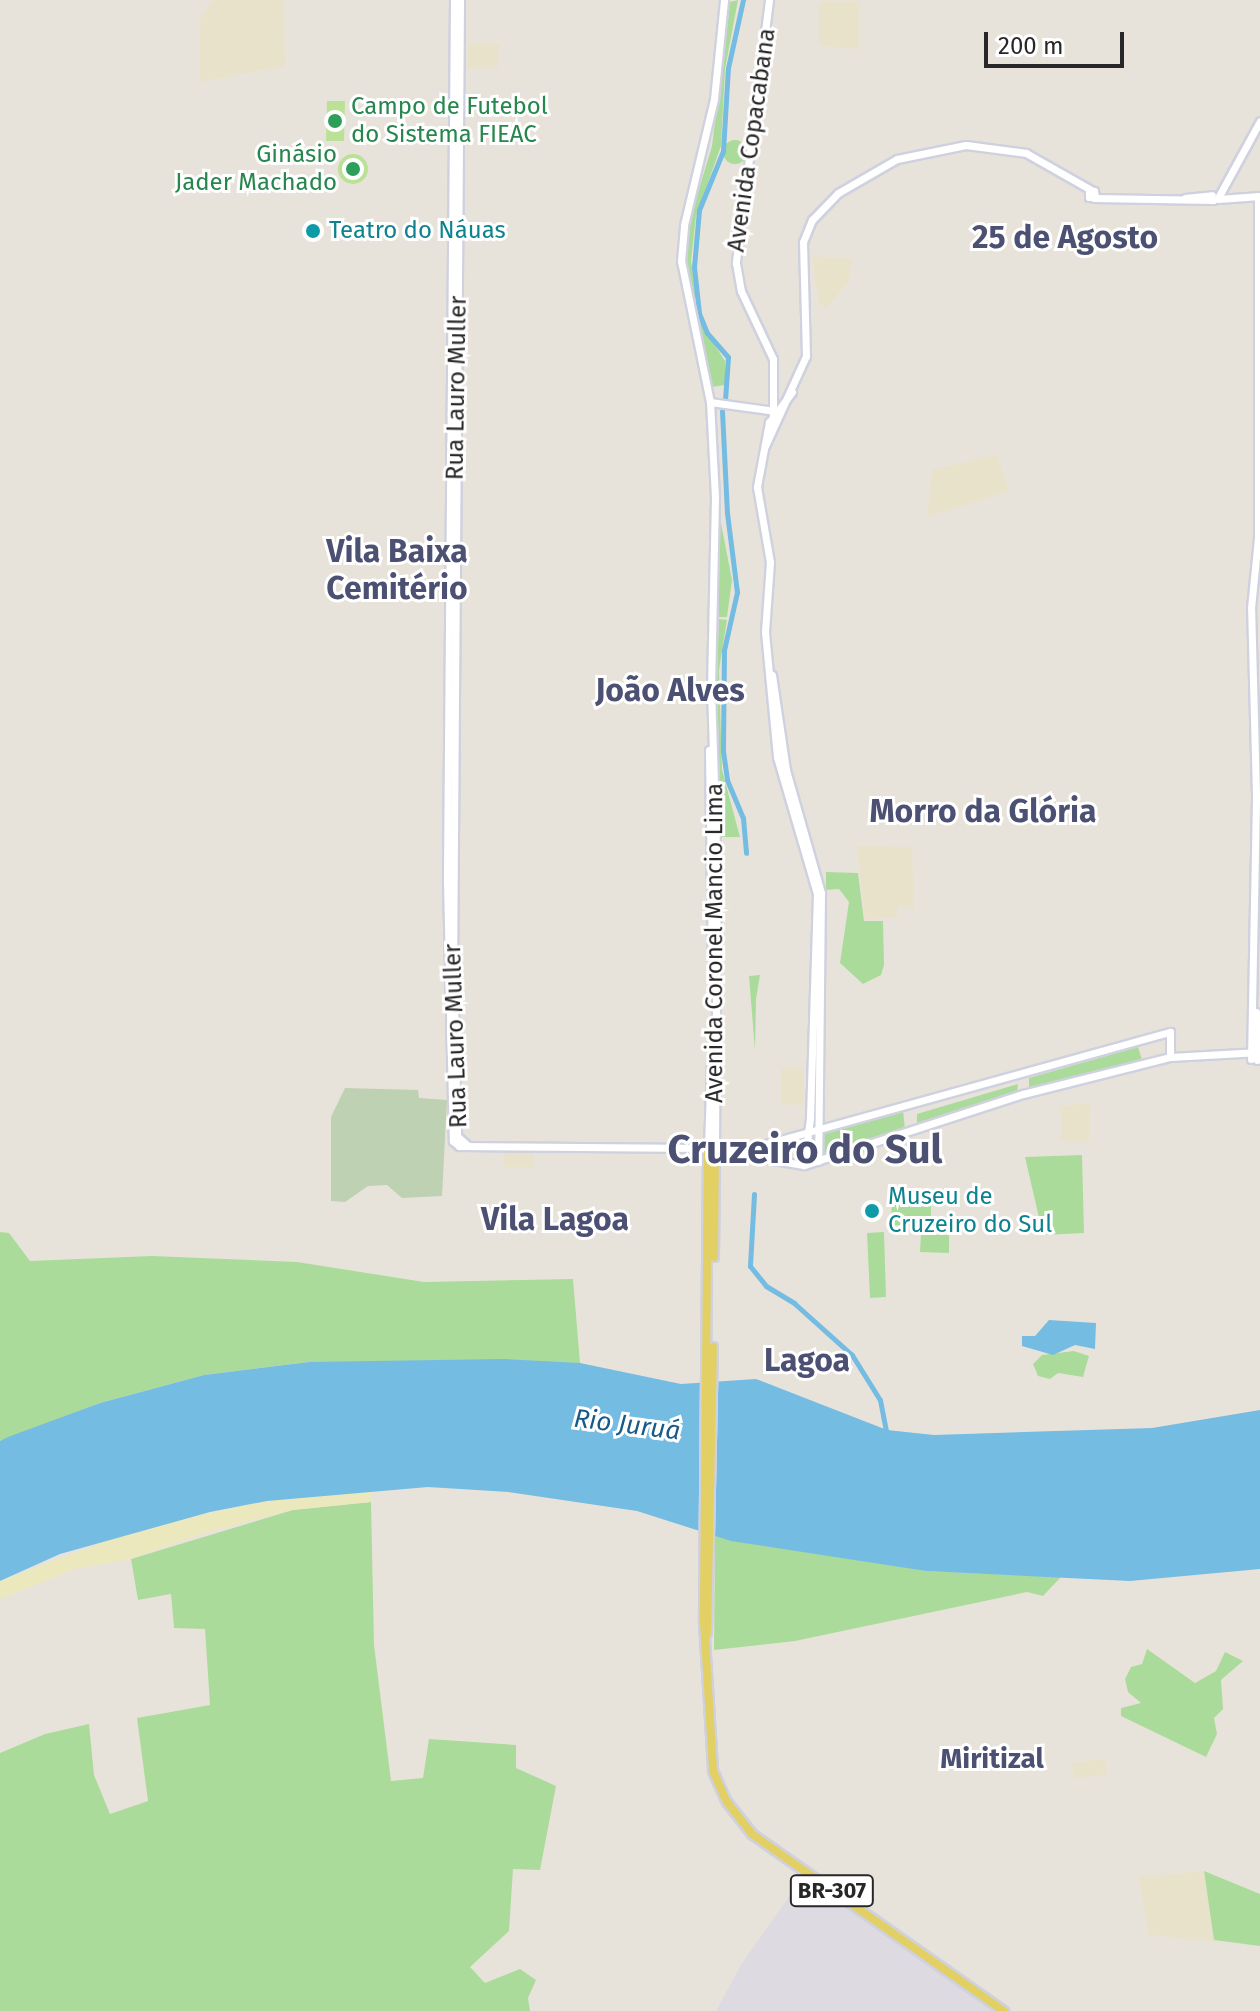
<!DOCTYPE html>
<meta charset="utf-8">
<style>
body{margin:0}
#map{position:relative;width:1260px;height:2011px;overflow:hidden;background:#e8e3da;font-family:"Fira Sans",sans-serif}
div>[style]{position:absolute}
.industrial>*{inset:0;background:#dddae1}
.education>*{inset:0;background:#e9e2ca}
.green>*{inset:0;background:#abdb9a}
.round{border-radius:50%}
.sand>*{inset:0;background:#ebe8be}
.cemetery>*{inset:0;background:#bed1b2}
.pitch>*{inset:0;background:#bbe197}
.water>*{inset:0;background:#75bce2}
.canal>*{height:5px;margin:-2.5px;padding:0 2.5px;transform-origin:2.5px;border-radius:2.5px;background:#75bce2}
.roads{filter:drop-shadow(2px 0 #cfd1df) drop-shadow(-2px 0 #cfd1df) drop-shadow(0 2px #cfd1df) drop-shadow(0 -2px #cfd1df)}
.secondary>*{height:7px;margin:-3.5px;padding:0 3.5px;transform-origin:3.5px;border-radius:3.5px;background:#fff}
.primary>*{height:8px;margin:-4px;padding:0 4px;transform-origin:4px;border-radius:4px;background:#e2d064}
.dots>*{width:22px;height:22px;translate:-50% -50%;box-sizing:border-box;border:4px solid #fff;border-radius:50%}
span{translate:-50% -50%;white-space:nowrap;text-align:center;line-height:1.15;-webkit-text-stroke:6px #fff;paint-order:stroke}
.shield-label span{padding:2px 6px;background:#fff;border:2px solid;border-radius:6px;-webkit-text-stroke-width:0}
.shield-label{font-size:22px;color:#272727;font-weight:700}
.leisure-label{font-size:24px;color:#27864d}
.left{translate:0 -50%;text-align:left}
.right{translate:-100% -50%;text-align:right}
.street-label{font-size:24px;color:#272727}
.culture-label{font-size:24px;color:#0d838f}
.water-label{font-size:26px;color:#195989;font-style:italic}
.quarter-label{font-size:28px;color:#4c5073;font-weight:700}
.district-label{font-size:32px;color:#4c5073;font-weight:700}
.town-label{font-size:40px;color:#4c5073;font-weight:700}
.scale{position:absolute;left:984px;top:32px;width:140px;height:36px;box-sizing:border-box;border:4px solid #272727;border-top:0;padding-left:10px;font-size:24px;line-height:28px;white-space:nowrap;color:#272727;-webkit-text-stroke:6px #fff;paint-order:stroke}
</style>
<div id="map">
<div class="industrial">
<div style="clip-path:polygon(803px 1877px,888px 1936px,995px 2011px,716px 2011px,742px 1963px)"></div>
</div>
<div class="education">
<div style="clip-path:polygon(212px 0,284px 0,285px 66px,200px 82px,200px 20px)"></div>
<div style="clip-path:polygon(819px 2px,859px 2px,859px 49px,819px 46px)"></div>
<div style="clip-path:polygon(469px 43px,499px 44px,498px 67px,467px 69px)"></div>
<div style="clip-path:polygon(812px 256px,852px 259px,848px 282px,827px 308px,819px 304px)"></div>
<div style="clip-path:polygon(997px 455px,1009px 491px,927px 517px,932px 470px)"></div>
<div style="clip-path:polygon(857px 846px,912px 847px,914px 909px,898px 906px,897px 917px,865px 920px)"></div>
<div style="clip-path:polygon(781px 1067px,804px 1069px,804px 1105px,782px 1104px)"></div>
<div style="clip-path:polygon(1090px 1103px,1089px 1141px,1061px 1141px,1061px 1106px)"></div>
<div style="clip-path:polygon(504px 1150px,534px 1150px,534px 1167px,504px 1167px)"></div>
<div style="clip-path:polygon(1105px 1759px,1107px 1775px,1073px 1778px,1072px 1763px)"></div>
<div style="clip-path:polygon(1203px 1871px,1218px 1942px,1149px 1935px,1138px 1877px)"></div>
</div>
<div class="green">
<div style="clip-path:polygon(738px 0,725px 69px,721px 146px,696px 216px,691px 261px,696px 297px,691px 298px,685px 275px,687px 229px,712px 146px,730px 2px)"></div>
<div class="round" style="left:723px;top:140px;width:24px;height:24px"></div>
<div style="clip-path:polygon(689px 305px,725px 361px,725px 385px,712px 387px)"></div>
<div style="clip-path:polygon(720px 518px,732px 580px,727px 617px,718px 617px)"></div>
<div style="clip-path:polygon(719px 619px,727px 620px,719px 670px,722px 770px,740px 837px,722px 837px,716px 698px)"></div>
<div style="clip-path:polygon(826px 872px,858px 873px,864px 921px,883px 921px,884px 965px,881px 975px,863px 984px,840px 963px,849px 902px,839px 889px,826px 890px)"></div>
<div style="clip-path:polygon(760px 975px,756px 999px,755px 1050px,749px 976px)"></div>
<div style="clip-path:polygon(1138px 1047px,1142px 1060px,1029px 1088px,1029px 1078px)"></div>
<div style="clip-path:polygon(1018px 1084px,1017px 1093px,917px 1124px,917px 1114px)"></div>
<div style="clip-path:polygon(903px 1110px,905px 1130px,822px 1154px,822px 1132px)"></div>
<div style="clip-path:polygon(1082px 1155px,1084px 1233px,1043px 1235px,1025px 1157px)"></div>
<div style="clip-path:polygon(892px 1197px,931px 1198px,931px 1227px,891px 1225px)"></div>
<div style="clip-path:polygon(0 1232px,9px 1233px,30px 1261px,152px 1256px,297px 1262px,424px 1282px,573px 1279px,580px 1363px,309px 1362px,204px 1375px,100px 1403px,0 1441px)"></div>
<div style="clip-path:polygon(884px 1232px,886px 1297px,870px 1298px,867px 1233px)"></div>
<div style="clip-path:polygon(921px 1234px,949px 1235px,949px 1253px,920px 1252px)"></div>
<div style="clip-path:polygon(1074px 1351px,1089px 1356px,1083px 1377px,1058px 1373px,1050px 1379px,1038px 1376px,1033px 1364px,1042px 1355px)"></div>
<div style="clip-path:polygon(371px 1502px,374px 1645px,391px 1781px,423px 1778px,429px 1739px,516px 1745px,516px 1768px,556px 1786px,540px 1870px,513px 1869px,509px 1931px,470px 1967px,485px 1983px,520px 1969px,536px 1980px,528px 1998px,530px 2011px,0 2011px,0 1753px,45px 1734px,89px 1724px,94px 1775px,110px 1814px,148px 1801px,137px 1718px,210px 1705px,205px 1629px,174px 1628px,171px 1594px,138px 1600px,131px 1559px,293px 1510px)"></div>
<div style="clip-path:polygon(715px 1534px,926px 1571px,1061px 1577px,1043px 1596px,1027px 1592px,795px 1641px,714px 1650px)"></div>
<div style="clip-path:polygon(1147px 1649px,1195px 1683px,1216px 1671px,1225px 1652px,1243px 1661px,1221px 1680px,1223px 1709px,1214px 1718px,1217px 1734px,1206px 1757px,1121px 1716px,1121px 1708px,1141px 1703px,1128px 1692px,1125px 1679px,1131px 1667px,1142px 1664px)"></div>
<div style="clip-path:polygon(1204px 1871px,1260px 1894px,1260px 1946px,1214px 1940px)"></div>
</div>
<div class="sand">
<div style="clip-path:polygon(371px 1490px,371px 1502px,292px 1510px,207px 1532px,131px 1559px,74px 1569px,0 1599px,0 1581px,147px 1526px,266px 1501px)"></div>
</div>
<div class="cemetery">
<div style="clip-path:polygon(345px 1088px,418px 1090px,419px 1098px,447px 1100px,442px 1196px,402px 1198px,387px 1185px,368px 1186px,345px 1202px,331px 1201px,331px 1117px)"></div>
</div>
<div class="pitch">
<div style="clip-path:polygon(327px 101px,345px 101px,344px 141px,326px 141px)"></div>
<div class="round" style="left:338px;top:154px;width:30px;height:30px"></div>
</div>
<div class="water">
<div style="clip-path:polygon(1049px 1320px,1096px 1323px,1095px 1349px,1075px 1345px,1053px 1355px,1022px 1346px,1022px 1336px,1035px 1336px)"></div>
<div style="clip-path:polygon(503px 1359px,580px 1363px,681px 1384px,756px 1379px,887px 1430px,934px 1435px,1152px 1428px,1260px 1410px,1260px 1569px,1130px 1581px,926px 1571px,731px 1541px,637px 1511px,508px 1492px,428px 1487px,267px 1501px,210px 1512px,60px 1554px,0 1581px,0 1441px,8px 1437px,100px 1403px,204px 1375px,309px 1362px)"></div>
</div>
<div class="canal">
<div style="left:725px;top:400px;width:43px;rotate:-86deg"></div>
<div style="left:728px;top:357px;width:32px;rotate:-131deg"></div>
<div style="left:707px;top:333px;width:22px;rotate:-112deg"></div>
<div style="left:699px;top:313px;width:46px;rotate:-96.2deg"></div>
<div style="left:694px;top:267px;width:57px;rotate:-85deg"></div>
<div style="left:699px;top:210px;width:64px;rotate:-67.9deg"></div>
<div style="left:723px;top:151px;width:83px;rotate:-86.6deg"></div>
<div style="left:728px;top:68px;width:70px;rotate:-77.6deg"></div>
<div style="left:722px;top:411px;width:102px;rotate:87.2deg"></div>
<div style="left:727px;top:513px;width:80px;rotate:82.8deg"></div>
<div style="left:737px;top:592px;width:59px;rotate:102.6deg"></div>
<div style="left:724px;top:650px;width:101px;rotate:90.6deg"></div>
<div style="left:723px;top:751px;width:29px;rotate:82deg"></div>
<div style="left:727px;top:780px;width:41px;rotate:67.2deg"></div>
<div style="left:743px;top:818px;width:35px;rotate:85deg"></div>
<div style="left:754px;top:1194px;width:72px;rotate:93.2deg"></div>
<div style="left:750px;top:1266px;width:26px;rotate:51deg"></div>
<div style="left:766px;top:1286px;width:33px;rotate:31deg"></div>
<div style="left:794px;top:1303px;width:78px;rotate:41.9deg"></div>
<div style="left:852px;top:1355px;width:53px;rotate:58.1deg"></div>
<div style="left:880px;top:1400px;width:37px;rotate:79deg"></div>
</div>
<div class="roads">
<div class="secondary">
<div style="left:454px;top:0;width:881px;rotate:90.46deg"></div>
<div style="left:447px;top:881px;width:260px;rotate:88.7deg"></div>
<div style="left:453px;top:1141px;width:8px;rotate:40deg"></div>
<div style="left:459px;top:1146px;width:242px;rotate:0.5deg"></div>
<div style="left:701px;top:1148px;width:104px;rotate:9.4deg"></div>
<div style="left:804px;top:1165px;width:230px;rotate:-18deg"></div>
<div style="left:1023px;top:1094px;width:152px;rotate:-14.1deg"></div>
<div style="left:1170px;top:1057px;width:90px;rotate:-3.2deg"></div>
<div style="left:460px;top:0;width:967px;rotate:90.41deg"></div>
<div style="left:453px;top:967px;width:169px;rotate:88.6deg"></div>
<div style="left:457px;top:1136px;width:13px;rotate:42deg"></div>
<div style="left:769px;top:0;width:265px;rotate:97.2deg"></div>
<div style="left:736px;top:263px;width:28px;rotate:80deg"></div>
<div style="left:741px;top:291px;width:75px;rotate:64.8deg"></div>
<div style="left:773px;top:359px;width:57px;rotate:90deg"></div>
<div style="left:1094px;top:191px;width:6px;rotate:81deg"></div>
<div style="left:1095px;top:197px;width:6px;rotate:180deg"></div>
<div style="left:1089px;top:197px;width:5px;rotate:-90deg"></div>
<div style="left:1089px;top:192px;width:5px;rotate:-11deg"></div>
<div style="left:1219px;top:196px;width:85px;rotate:-61.3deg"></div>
<div style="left:1094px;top:198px;width:119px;rotate:1deg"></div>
<div style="left:1185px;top:198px;width:27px;rotate:-6deg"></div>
<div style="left:1218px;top:199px;width:42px;rotate:-4.1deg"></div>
<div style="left:792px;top:392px;width:38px;rotate:127deg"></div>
<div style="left:769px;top:422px;width:66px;rotate:100.5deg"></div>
<div style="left:757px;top:487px;width:76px;rotate:80.2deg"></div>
<div style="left:770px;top:562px;width:70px;rotate:94.1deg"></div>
<div style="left:765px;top:632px;width:126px;rotate:84.5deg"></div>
<div style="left:777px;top:757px;width:143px;rotate:73.7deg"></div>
<div style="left:817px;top:894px;width:224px;rotate:91.8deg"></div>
<div style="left:810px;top:1118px;width:47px;rotate:97.3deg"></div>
<div style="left:710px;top:402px;width:67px;rotate:7.8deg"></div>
<div style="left:765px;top:446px;width:99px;rotate:-65.5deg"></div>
<div style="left:806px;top:356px;width:114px;rotate:-91.5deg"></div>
<div style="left:803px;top:242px;width:24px;rotate:-68deg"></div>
<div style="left:812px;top:220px;width:37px;rotate:-46deg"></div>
<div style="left:838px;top:193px;width:68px;rotate:-30deg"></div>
<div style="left:897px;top:159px;width:70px;rotate:-11.5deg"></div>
<div style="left:966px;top:145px;width:61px;rotate:7.6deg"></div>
<div style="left:1026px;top:153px;width:75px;rotate:29.6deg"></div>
<div style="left:772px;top:675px;width:96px;rotate:81.6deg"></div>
<div style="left:786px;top:770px;width:128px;rotate:74.1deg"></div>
<div style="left:821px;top:893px;width:268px;rotate:90.6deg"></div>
<div style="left:709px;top:750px;width:211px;rotate:89.2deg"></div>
<div style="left:1256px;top:1012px;width:48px;rotate:88.8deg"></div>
<div style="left:1251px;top:1059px;width:264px;rotate:-88.9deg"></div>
<div style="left:1256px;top:795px;width:187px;rotate:-91.5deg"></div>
<div style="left:1251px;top:608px;width:70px;rotate:-84.3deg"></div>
<div style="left:1258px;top:538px;width:342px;rotate:-90deg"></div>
<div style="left:708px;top:1146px;width:88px;rotate:-88deg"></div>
<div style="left:711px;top:1146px;width:40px;rotate:2.9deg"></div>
<div style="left:751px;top:1148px;width:435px;rotate:-15.5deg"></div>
<div style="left:1170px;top:1032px;width:25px;rotate:90deg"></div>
<div style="left:715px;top:1147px;width:268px;rotate:-89.6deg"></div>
<div style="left:717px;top:879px;width:191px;rotate:-91.8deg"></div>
<div style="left:711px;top:688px;width:191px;rotate:-88.8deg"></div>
<div style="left:715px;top:497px;width:95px;rotate:-93deg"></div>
<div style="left:710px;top:402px;width:144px;rotate:-101.6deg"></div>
<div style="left:681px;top:261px;width:36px;rotate:-85deg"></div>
<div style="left:684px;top:225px;width:130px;rotate:-76.6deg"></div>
<div style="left:714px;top:99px;width:100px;rotate:-84.2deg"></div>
</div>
<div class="primary">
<div style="left:708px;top:1146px;width:476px;rotate:90.5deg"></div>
<div style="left:704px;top:1622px;width:149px;rotate:86.5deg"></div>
<div style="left:713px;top:1771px;width:34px;rotate:66deg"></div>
<div style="left:727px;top:1802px;width:41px;rotate:52deg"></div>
<div style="left:752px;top:1834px;width:308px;rotate:35.1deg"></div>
<div style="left:714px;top:1257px;width:110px;rotate:-89.5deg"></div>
<div style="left:707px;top:1633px;width:286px;rotate:-88.8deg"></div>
</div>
</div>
<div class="dots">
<div style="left:335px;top:121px;background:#2e9e5b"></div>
<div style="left:353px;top:169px;background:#2e9e5b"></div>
<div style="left:313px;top:231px;background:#0f9aa8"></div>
<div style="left:872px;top:1211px;background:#0f9aa8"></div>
</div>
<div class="shield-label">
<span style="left:832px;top:1891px">BR-307</span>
</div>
<div class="leisure-label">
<span class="left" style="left:351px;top:121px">Campo de Futebol<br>do Sistema FIEAC</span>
<span class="right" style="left:337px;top:169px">Ginásio<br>Jader Machado</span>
</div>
<div class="street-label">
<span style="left:752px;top:140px;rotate:-82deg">Avenida Copacabana</span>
<span style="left:457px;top:388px;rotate:-89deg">Rua Lauro Muller</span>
<span style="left:715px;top:943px;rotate:-90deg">Avenida Coronel Mancio Lima</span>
<span style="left:456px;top:1036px;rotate:-92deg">Rua Lauro Muller</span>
</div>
<div class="culture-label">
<span class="left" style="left:329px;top:231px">Teatro do Náuas</span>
<span class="left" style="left:888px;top:1211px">Museu de<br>Cruzeiro do Sul</span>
</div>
<div class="water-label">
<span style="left:627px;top:1425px;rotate:7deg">Rio Juruá</span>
</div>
<div class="quarter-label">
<span style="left:992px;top:1759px">Miritizal</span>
</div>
<div class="district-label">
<span style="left:1065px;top:237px">25 de Agosto</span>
<span style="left:397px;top:570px">Vila Baixa<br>Cemitério</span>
<span style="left:670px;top:690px">João Alves</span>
<span style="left:983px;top:811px">Morro da Glória</span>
<span style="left:555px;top:1219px">Vila Lagoa</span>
<span style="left:807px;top:1360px">Lagoa</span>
</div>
<div class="town-label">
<span style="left:805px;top:1150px">Cruzeiro do Sul</span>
</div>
<div class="scale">200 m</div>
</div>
